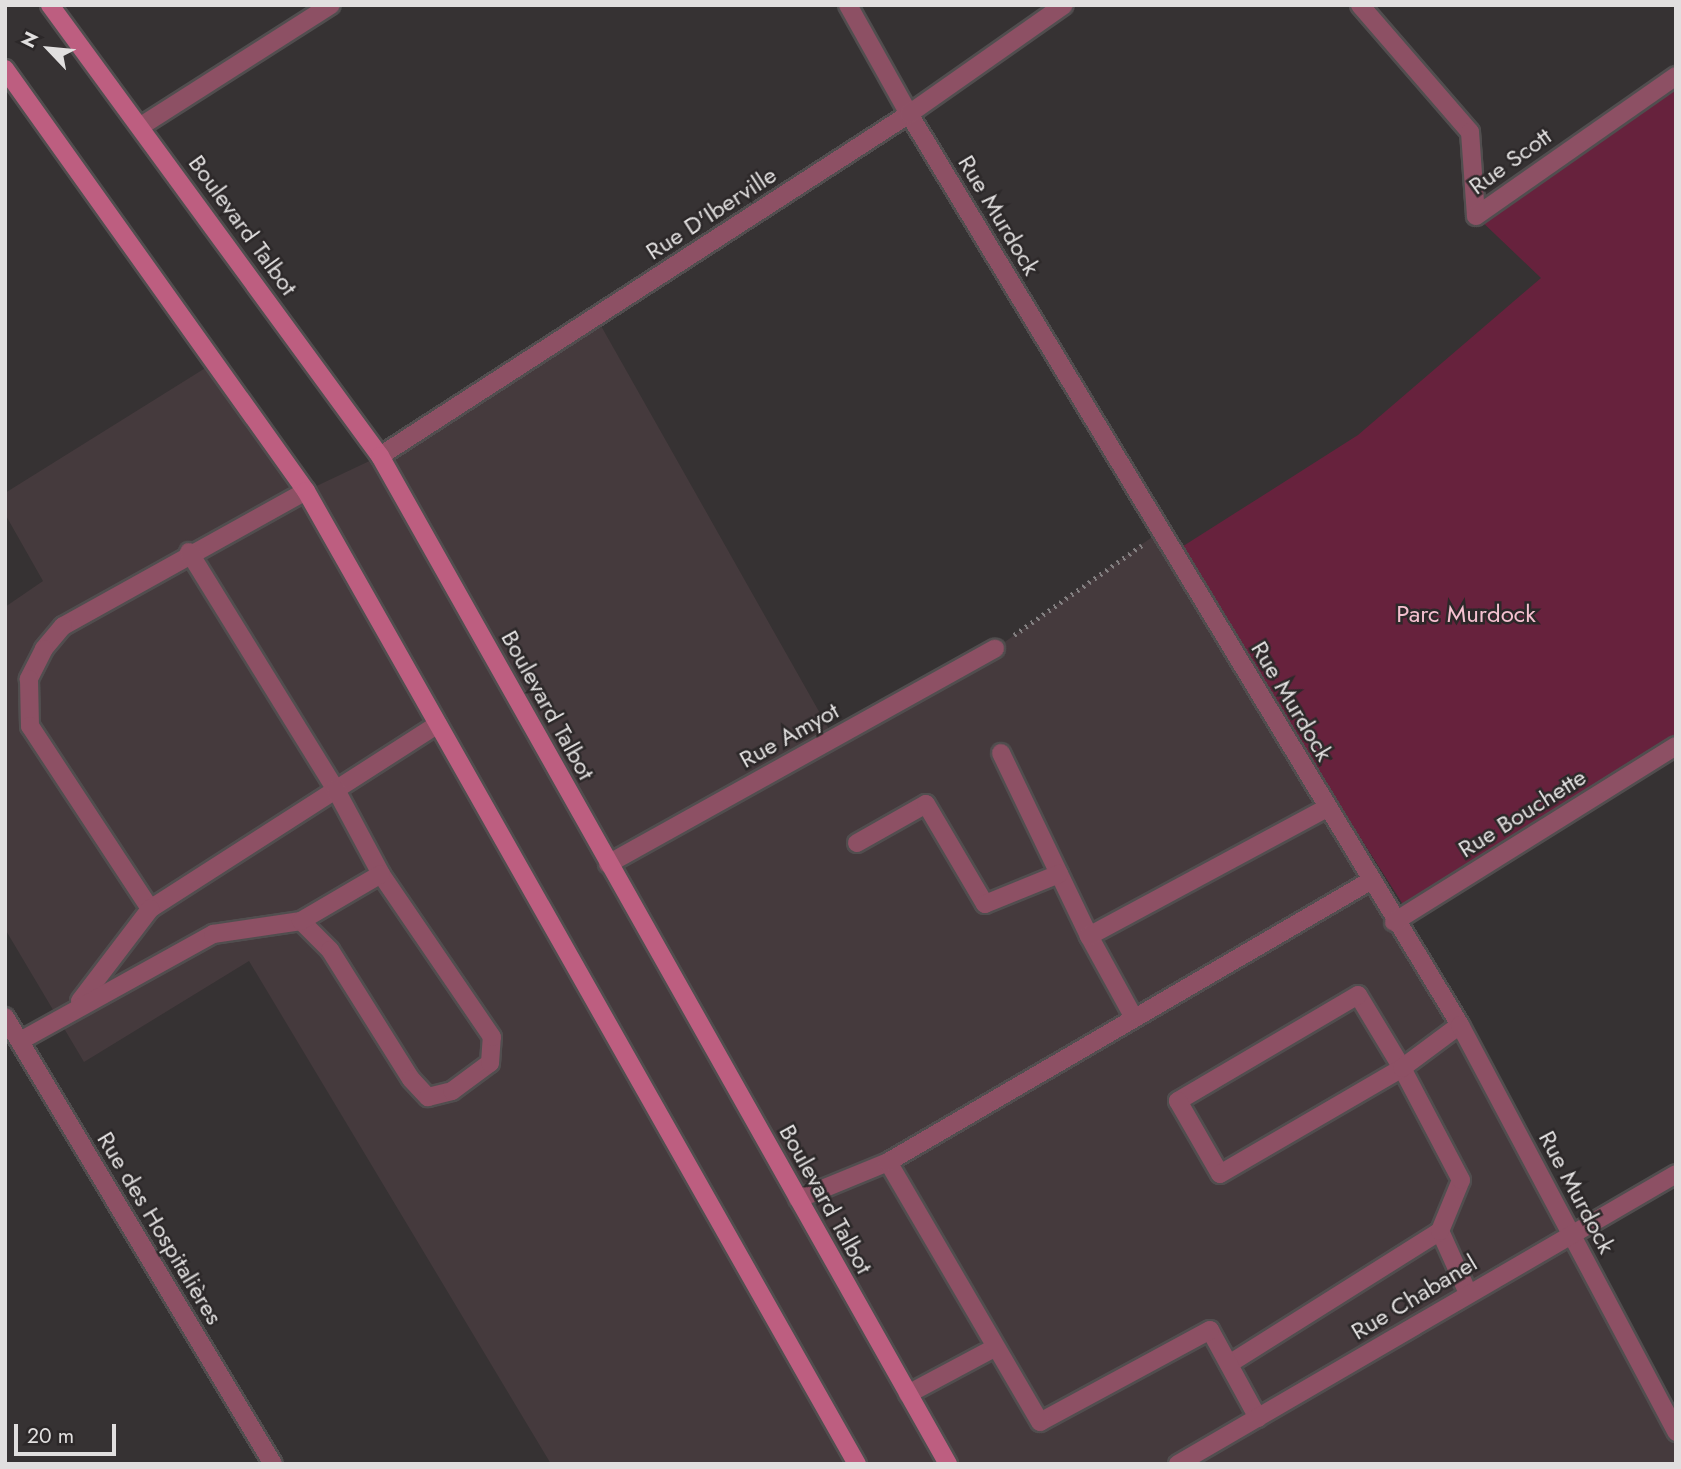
<!DOCTYPE html>
<meta charset="utf-8">
<style>
body{margin:0}
#map{position:relative;width:1681px;height:1469px;overflow:hidden;background:#363233;font-family:Jost,sans-serif}
div>[style]{position:absolute}
.built>*{inset:0;background:#453a3d}
.green>*{inset:0;background:#67223d}
.path>*{height:4.5px;margin-top:-2.25px;transform-origin:0;background:repeating-linear-gradient(90deg,#838081 0 2px,transparent 0 7px)}
.roads{filter:drop-shadow(2px 0 #514e4f) drop-shadow(-2px 0 #514e4f) drop-shadow(0 2px #514e4f) drop-shadow(0 -2px #514e4f)}
.lane>*{height:18px;margin:-9px;padding:0 9px;transform-origin:9px;border-radius:9px;background:#8d5064}
.street>*{height:18px;margin:-9px;padding:0 9px;transform-origin:9px;border-radius:9px;background:#8d5064}
.secondary>*{height:18px;margin:-9px;padding:0 9px;transform-origin:9px;border-radius:9px;background:#bd5e80}
span{translate:-50% -50%;white-space:nowrap;text-align:center;line-height:1.15;-webkit-text-stroke:5px #2c2829;paint-order:stroke}
.street-label{font-size:24px;color:#e1dfdf}
.park-label{font-size:24px;color:#f5c1d0}
.frame{position:absolute;inset:0;border:7px solid #e1dfdf;pointer-events:none}
.north{position:absolute;left:14px;top:14px;width:70px;height:70px;-webkit-text-stroke:5px #2c2829;paint-order:stroke;rotate:296deg;font-size:19px;font-weight:700;line-height:28px;text-align:center;color:#e1dfdf}
.north::after{content:'';display:block;margin:auto;width:24px;height:32px;background:#e1dfdf;clip-path:polygon(50% 0,100% 100%,50% 72%,0 100%)}
.scale{position:absolute;left:14px;top:1424px;width:102px;height:32px;box-sizing:border-box;border:4px solid #e1dfdf;border-top:0;padding-left:9px;font-size:21px;line-height:24px;white-space:nowrap;color:#e1dfdf;-webkit-text-stroke:5px #2c2829;paint-order:stroke}
</style>
<div id="map">
<div class="built">
<div style="clip-path:polygon(596px 317px,834px 738px,995px 649px,1162px 530px,1370px 881px,1676px 1432px,1676px 1464px,551px 1464px,249px 961px,84px 1062px,5px 929px,5px 607px,43px 581px,5px 514px,5px 493px,215px 362px,306px 491px,380px 456px)"></div>
</div>
<div class="green">
<div style="clip-path:polygon(1676px 72px,1676px 752px,1409px 914px,1177px 550px,1358px 435px,1541px 278px,1476px 216px)"></div>
</div>
<div class="path">
<div style="left:1014px;top:635px;width:156px;rotate:-35.1deg"></div>
</div>
<div class="roads">
<div class="lane">
<div style="left:306px;top:491px;width:278px;rotate:150.9deg"></div>
<div style="left:63px;top:626px;width:30px;rotate:130deg"></div>
<div style="left:44px;top:649px;width:34px;rotate:117deg"></div>
<div style="left:29px;top:679px;width:47px;rotate:88.8deg"></div>
<div style="left:30px;top:726px;width:219px;rotate:56.7deg"></div>
<div style="left:150px;top:909px;width:342px;rotate:-32.7deg"></div>
<div style="left:189px;top:552px;width:280px;rotate:58.3deg"></div>
<div style="left:336px;top:790px;width:95px;rotate:61.8deg"></div>
<div style="left:1001px;top:753px;width:203px;rotate:64.3deg"></div>
<div style="left:857px;top:843px;width:79px;rotate:-29.5deg"></div>
<div style="left:926px;top:804px;width:116px;rotate:59.5deg"></div>
<div style="left:985px;top:904px;width:80px;rotate:-22.1deg"></div>
<div style="left:80px;top:1001px;width:116px;rotate:-52.7deg"></div>
<div style="left:1133px;top:1016px;width:91px;rotate:-118.8deg"></div>
<div style="left:1089px;top:936px;width:270px;rotate:-28.3deg"></div>
<div style="left:20px;top:1041px;width:221px;rotate:-29deg"></div>
<div style="left:213px;top:934px;width:89px;rotate:-8.4deg"></div>
<div style="left:301px;top:921px;width:41px;rotate:45deg"></div>
<div style="left:330px;top:950px;width:152px;rotate:57.9deg"></div>
<div style="left:411px;top:1079px;width:25px;rotate:47deg"></div>
<div style="left:428px;top:1097px;width:25px;rotate:-14deg"></div>
<div style="left:452px;top:1091px;width:47px;rotate:-36.4deg"></div>
<div style="left:490px;top:1063px;width:26px;rotate:-86deg"></div>
<div style="left:492px;top:1037px;width:197px;rotate:-124.3deg"></div>
<div style="left:381px;top:874px;width:93px;rotate:149.6deg"></div>
<div style="left:798px;top:1199px;width:97px;rotate:-22.3deg"></div>
<div style="left:1440px;top:1231px;width:68px;rotate:65.7deg"></div>
<div style="left:1229px;top:1364px;width:249px;rotate:-32.2deg"></div>
<div style="left:1440px;top:1231px;width:55px;rotate:-67.6deg"></div>
<div style="left:1461px;top:1180px;width:127px;rotate:-117.8deg"></div>
<div style="left:1402px;top:1068px;width:85px;rotate:-121.1deg"></div>
<div style="left:1358px;top:995px;width:209px;rotate:149.5deg"></div>
<div style="left:1178px;top:1101px;width:84px;rotate:60.1deg"></div>
<div style="left:1220px;top:1174px;width:211px;rotate:-30.2deg"></div>
<div style="left:1402px;top:1068px;width:72px;rotate:-36.6deg"></div>
<div style="left:908px;top:1394px;width:98px;rotate:-28.1deg"></div>
<div style="left:1258px;top:1418px;width:100px;rotate:-118.6deg"></div>
<div style="left:1210px;top:1330px;width:193px;rotate:151.6deg"></div>
<div style="left:1040px;top:1422px;width:301px;rotate:-120.3deg"></div>
<div style="left:888px;top:1162px;width:558px;rotate:-30.24deg"></div>
</div>
<div class="street">
<div style="left:848px;top:5px;width:125px;rotate:60.8deg"></div>
<div style="left:909px;top:114px;width:1065px;rotate:58.83deg"></div>
<div style="left:1460px;top:1025px;width:461px;rotate:62deg"></div>
<div style="left:1360px;top:5px;width:168px;rotate:49.1deg"></div>
<div style="left:1470px;top:132px;width:84px;rotate:85.9deg"></div>
<div style="left:1476px;top:216px;width:244px;rotate:-35deg"></div>
<div style="left:141px;top:126px;width:225px;rotate:-32.5deg"></div>
<div style="left:380px;top:456px;width:630px;rotate:-32.88deg"></div>
<div style="left:909px;top:114px;width:189px;rotate:-35.1deg"></div>
<div style="left:608px;top:864px;width:443px;rotate:-29.1deg"></div>
<div style="left:1394px;top:922px;width:332px;rotate:-32deg"></div>
<div style="left:5px;top:1017px;width:521px;rotate:59.06deg"></div>
<div style="left:1178px;top:1464px;width:576px;rotate:-30.21deg"></div>
</div>
<div class="secondary">
<div style="left:50px;top:5px;width:559px;rotate:53.81deg"></div>
<div style="left:380px;top:456px;width:1157px;rotate:60.6deg"></div>
<div style="left:5px;top:69px;width:518px;rotate:54.5deg"></div>
<div style="left:306px;top:491px;width:1118px;rotate:60.48deg"></div>
</div>
</div>
<div class="street-label">
<span style="left:1510px;top:161px;rotate:-36deg">Rue Scott</span>
<span style="left:711px;top:213px;rotate:-33deg">Rue D'Iberville</span>
<span style="left:999px;top:215px;rotate:59deg">Rue Murdock</span>
<span style="left:243px;top:225px;rotate:54deg">Boulevard Talbot</span>
<span style="left:1292px;top:701px;rotate:59deg">Rue Murdock</span>
<span style="left:548px;top:705px;rotate:61deg">Boulevard Talbot</span>
<span style="left:789px;top:735px;rotate:-29deg">Rue Amyot</span>
<span style="left:1522px;top:813px;rotate:-32deg">Rue Bouchette</span>
<span style="left:1577px;top:1192px;rotate:62deg">Rue Murdock</span>
<span style="left:826px;top:1199px;rotate:61deg">Boulevard Talbot</span>
<span style="left:160px;top:1228px;rotate:59deg">Rue des Hospitalières</span>
<span style="left:1414px;top:1297px;rotate:-31deg">Rue Chabanel</span>
</div>
<div class="park-label">
<span style="left:1466px;top:614px">Parc Murdock</span>
</div>
<div class="frame"></div>
<div class="north">N</div>
<div class="scale">20 m</div>
</div>
